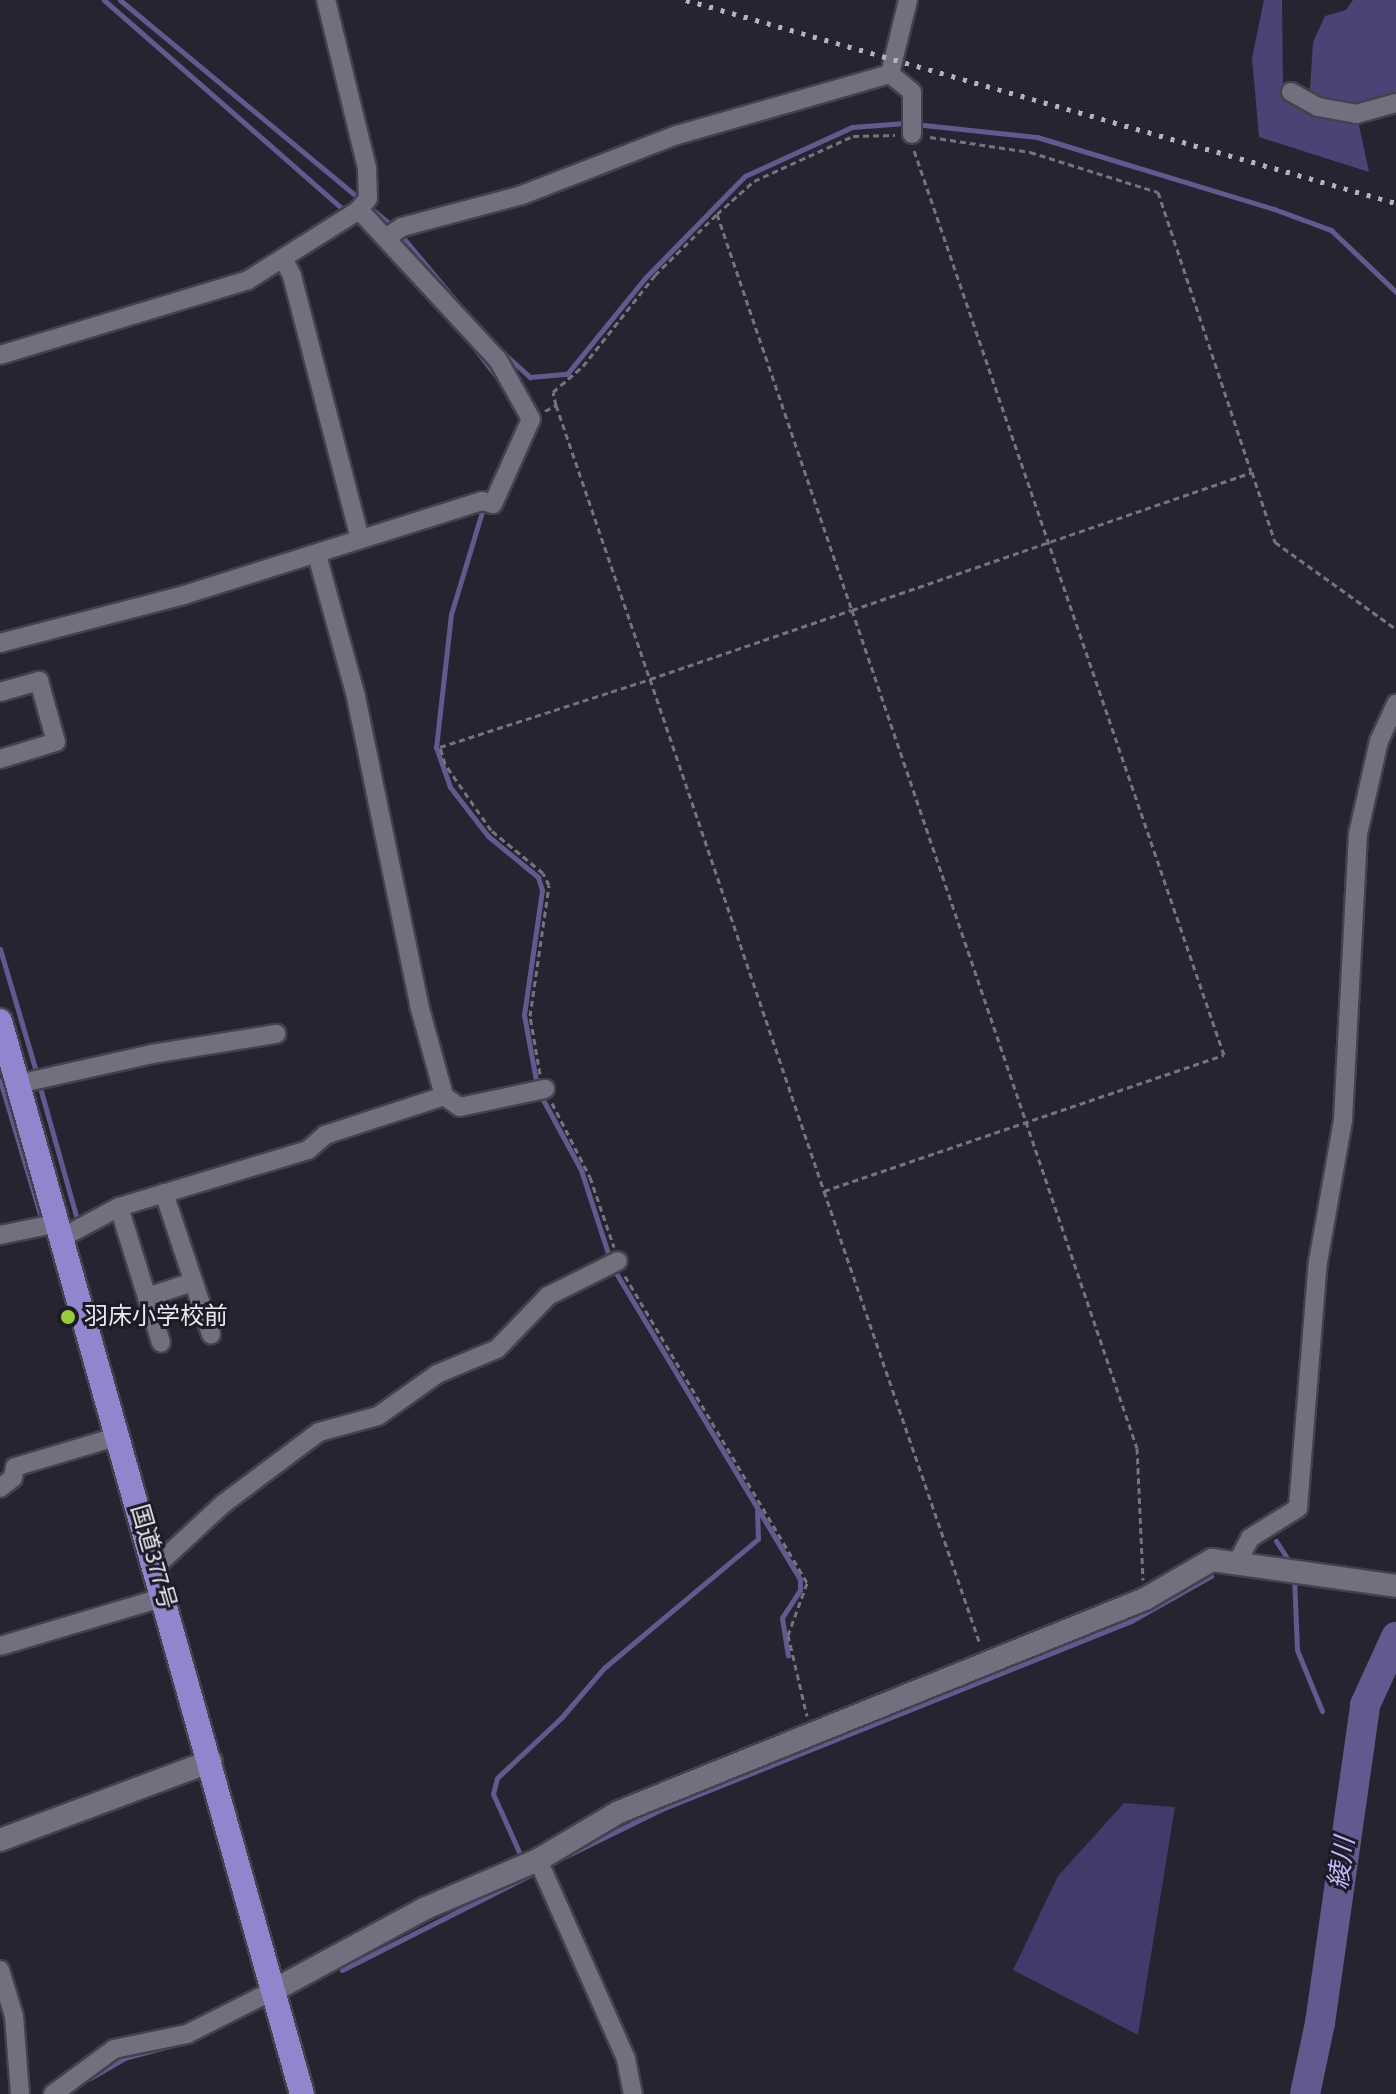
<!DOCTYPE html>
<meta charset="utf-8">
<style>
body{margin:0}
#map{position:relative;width:1396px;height:2094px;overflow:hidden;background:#252430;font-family:"Source Sans 3","Noto Sans JP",sans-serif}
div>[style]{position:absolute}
.green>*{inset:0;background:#413a6a}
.forest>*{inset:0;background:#4a4376}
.stream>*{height:5px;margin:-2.5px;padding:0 2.5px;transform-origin:2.5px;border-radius:2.5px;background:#615a8f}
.river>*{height:30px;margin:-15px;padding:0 15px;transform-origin:15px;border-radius:15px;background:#615a8f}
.path>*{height:3px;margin-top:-1.5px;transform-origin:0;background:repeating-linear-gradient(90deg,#75747e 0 6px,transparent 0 10px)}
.roads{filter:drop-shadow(2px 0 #43424c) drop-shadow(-2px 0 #43424c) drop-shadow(0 2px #43424c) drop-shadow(0 -2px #43424c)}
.minor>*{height:18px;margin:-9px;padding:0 9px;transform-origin:9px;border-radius:9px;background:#71707e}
.tertiary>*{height:22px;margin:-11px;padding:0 11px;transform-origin:11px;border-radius:11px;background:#71707e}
.trunk>*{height:24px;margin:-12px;padding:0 12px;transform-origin:12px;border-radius:12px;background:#9086cd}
.rail>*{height:5px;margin-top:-2.5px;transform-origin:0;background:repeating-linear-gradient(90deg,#b5b4bd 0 4px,transparent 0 12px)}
.dots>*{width:22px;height:22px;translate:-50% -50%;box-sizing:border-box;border:4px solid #1c1b26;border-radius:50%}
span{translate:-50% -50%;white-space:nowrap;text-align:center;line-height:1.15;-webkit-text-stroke:6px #1c1b26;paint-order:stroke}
.poi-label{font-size:24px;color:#e9e8f1}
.left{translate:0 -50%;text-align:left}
.street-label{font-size:24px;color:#e9e8f1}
.water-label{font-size:26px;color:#bdb7f8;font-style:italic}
</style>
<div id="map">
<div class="green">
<div style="clip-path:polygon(1124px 1803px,1175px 1807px,1138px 2035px,1013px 1970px,1058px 1876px)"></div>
</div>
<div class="forest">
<div style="clip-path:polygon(1264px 0,1282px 0,1283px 87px,1297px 102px,1310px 90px,1313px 42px,1325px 16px,1346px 10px,1353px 0,1396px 0,1396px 95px,1355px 107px,1369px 172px,1259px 137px,1252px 58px)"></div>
</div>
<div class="stream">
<div style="left:104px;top:0;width:323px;rotate:41.2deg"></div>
<div style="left:120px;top:0;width:355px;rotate:39.7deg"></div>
<div style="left:400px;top:234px;width:94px;rotate:50.2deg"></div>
<div style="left:472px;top:345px;width:46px;rotate:52.1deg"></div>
<div style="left:502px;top:352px;width:38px;rotate:42deg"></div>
<div style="left:530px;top:377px;width:37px;rotate:-5deg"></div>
<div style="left:567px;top:374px;width:124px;rotate:-50.9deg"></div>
<div style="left:645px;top:278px;width:143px;rotate:-45.6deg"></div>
<div style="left:745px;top:176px;width:118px;rotate:-24.6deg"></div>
<div style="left:852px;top:127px;width:53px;rotate:-4.3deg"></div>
<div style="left:905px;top:123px;width:133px;rotate:6.1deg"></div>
<div style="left:1037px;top:137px;width:248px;rotate:16.9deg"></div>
<div style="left:1274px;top:209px;width:61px;rotate:20.2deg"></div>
<div style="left:1331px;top:230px;width:90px;rotate:43.6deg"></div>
<div style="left:484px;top:505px;width:114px;rotate:106.8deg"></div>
<div style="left:451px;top:614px;width:134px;rotate:96.4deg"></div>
<div style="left:436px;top:747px;width:42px;rotate:70.7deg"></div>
<div style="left:450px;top:787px;width:62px;rotate:52.2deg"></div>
<div style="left:488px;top:836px;width:65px;rotate:39.4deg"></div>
<div style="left:538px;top:877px;width:14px;rotate:73deg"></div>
<div style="left:542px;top:890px;width:126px;rotate:98.2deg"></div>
<div style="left:524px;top:1015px;width:72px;rotate:79.6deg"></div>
<div style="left:0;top:949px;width:131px;rotate:73.6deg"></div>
<div style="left:0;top:1080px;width:140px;rotate:73.4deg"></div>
<div style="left:39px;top:1084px;width:140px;rotate:74.3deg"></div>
<div style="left:541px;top:1096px;width:84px;rotate:61.6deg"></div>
<div style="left:581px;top:1170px;width:94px;rotate:72deg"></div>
<div style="left:613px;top:1268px;width:363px;rotate:59deg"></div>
<div style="left:800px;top:1579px;width:11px;rotate:90deg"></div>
<div style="left:800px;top:1590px;width:33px;rotate:123deg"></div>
<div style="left:782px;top:1618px;width:38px;rotate:81deg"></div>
<div style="left:1276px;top:1541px;width:31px;rotate:57deg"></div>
<div style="left:1294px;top:1577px;width:73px;rotate:87.6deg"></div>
<div style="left:1297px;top:1650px;width:66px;rotate:67.7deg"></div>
<div style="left:520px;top:1854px;width:66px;rotate:-114.2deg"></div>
<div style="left:493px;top:1794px;width:16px;rotate:-76deg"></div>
<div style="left:497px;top:1778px;width:88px;rotate:-43.2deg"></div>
<div style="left:561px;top:1718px;width:66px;rotate:-49.3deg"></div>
<div style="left:604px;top:1668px;width:201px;rotate:-40deg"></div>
<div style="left:758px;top:1539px;width:28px;rotate:-92deg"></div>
<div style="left:564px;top:1857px;width:109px;rotate:-26.1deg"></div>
<div style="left:662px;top:1809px;width:505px;rotate:-21.84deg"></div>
<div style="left:1131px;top:1621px;width:92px;rotate:-29.4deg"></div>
<div style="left:342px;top:1970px;width:220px;rotate:-26.8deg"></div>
<div style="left:90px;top:2078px;width:39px;rotate:-30deg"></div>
<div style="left:124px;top:2058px;width:62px;rotate:-14.9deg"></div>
</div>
<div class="river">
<div style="left:1305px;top:2094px;width:73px;rotate:-78.1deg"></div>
<div style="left:1320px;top:2023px;width:321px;rotate:-81.9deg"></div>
<div style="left:1365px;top:1705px;width:75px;rotate:-65.5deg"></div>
</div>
<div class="path">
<div style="left:930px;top:137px;width:101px;rotate:8.5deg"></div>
<div style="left:1030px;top:152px;width:134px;rotate:17.4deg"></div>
<div style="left:1158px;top:192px;width:294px;rotate:71.6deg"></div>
<div style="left:717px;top:214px;width:50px;rotate:-41.7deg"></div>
<div style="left:754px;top:181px;width:109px;rotate:-24.4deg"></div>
<div style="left:853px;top:136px;width:42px;rotate:-1.4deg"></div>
<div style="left:556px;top:405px;width:290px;rotate:71.1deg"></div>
<div style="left:650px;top:679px;width:213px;rotate:-18.9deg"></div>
<div style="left:852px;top:610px;width:885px;rotate:71.22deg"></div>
<div style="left:1137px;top:1448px;width:132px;rotate:87.4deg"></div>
<div style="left:545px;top:411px;width:13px;rotate:-29deg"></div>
<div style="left:556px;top:405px;width:13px;rotate:-103deg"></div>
<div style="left:553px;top:392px;width:40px;rotate:-41deg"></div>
<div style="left:583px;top:366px;width:116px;rotate:-51.6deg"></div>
<div style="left:655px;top:275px;width:87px;rotate:-44.5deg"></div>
<div style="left:717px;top:214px;width:418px;rotate:71.2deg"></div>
<div style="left:852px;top:610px;width:423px;rotate:-19deg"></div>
<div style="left:1252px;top:472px;width:74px;rotate:71.8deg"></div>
<div style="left:1275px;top:542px;width:149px;rotate:35.7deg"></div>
<div style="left:540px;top:1074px;width:59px;rotate:-99.8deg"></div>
<div style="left:530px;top:1016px;width:132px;rotate:-81.7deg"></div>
<div style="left:549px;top:885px;width:13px;rotate:-117deg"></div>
<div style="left:543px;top:873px;width:67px;rotate:-140.4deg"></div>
<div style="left:491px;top:830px;width:80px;rotate:-124.9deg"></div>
<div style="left:445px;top:764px;width:18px;rotate:-106deg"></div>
<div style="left:440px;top:747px;width:221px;rotate:-17.9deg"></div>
<div style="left:650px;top:679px;width:541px;rotate:71.23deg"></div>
<div style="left:824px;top:1191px;width:422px;rotate:-18.8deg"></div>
<div style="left:1224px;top:1055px;width:957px;rotate:-108.91deg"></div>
<div style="left:552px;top:1103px;width:83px;rotate:62.8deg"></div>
<div style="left:590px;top:1177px;width:74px;rotate:71.1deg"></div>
<div style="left:824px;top:1191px;width:480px;rotate:71deg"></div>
<div style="left:625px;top:1276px;width:357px;rotate:59.3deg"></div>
<div style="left:807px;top:1583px;width:55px;rotate:110.1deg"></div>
<div style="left:788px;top:1635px;width:83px;rotate:76.8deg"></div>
</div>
<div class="roads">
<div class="minor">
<div style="left:908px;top:0;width:76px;rotate:103.7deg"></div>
<div style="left:890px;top:74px;width:28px;rotate:39deg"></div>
<div style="left:912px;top:92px;width:42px;rotate:90deg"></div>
<div style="left:1291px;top:92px;width:31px;rotate:29deg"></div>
<div style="left:1318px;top:107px;width:39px;rotate:10deg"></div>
<div style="left:1356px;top:114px;width:41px;rotate:-15.4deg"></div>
<div style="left:387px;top:237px;width:18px;rotate:-34deg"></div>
<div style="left:402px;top:227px;width:124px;rotate:-14.9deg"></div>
<div style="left:522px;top:195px;width:166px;rotate:-21.2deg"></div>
<div style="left:677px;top:135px;width:222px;rotate:-16deg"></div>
<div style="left:284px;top:260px;width:18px;rotate:63deg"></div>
<div style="left:292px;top:276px;width:272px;rotate:75.5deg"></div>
<div style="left:0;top:355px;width:259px;rotate:-16.8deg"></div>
<div style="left:248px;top:280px;width:131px;rotate:-32.2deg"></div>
<div style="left:359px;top:210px;width:15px;rotate:-53deg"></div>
<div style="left:368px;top:198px;width:30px;rotate:-92deg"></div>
<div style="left:367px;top:168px;width:173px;rotate:-103.7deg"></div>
<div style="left:317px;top:555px;width:147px;rotate:74.6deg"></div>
<div style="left:356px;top:697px;width:314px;rotate:78.4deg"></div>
<div style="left:419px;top:1005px;width:94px;rotate:74.6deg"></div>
<div style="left:444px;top:1096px;width:19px;rotate:35deg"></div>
<div style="left:460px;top:1107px;width:87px;rotate:-12deg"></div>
<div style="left:0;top:643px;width:190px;rotate:-14.6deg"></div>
<div style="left:184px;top:595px;width:312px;rotate:-17.5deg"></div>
<div style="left:482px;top:501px;width:11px;rotate:15deg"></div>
<div style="left:493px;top:504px;width:93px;rotate:-65.9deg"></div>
<div style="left:531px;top:419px;width:68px;rotate:-119.2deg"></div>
<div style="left:498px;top:360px;width:205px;rotate:-132.8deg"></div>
<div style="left:0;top:692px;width:41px;rotate:-15.8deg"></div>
<div style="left:39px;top:681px;width:63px;rotate:74.4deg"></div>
<div style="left:56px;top:742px;width:59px;rotate:163.1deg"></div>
<div style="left:18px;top:1084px;width:137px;rotate:-12.6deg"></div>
<div style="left:152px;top:1054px;width:126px;rotate:-9.2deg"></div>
<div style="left:164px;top:1193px;width:149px;rotate:71.6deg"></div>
<div style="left:119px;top:1207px;width:142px;rotate:72.8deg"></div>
<div style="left:0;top:1235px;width:60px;rotate:-11.5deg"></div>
<div style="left:63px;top:1237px;width:64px;rotate:-28.2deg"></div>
<div style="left:119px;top:1207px;width:197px;rotate:-16.8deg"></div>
<div style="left:308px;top:1150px;width:23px;rotate:-41deg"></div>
<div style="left:325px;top:1135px;width:125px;rotate:-18.1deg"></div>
<div style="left:147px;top:1297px;width:48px;rotate:-18.1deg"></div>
<div style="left:0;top:1488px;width:16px;rotate:-38deg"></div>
<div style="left:13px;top:1478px;width:11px;rotate:-80deg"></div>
<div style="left:15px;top:1467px;width:109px;rotate:-16.6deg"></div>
<div style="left:1238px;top:1561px;width:26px;rotate:-62deg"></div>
<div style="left:1250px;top:1538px;width:57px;rotate:-32deg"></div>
<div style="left:1298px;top:1508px;width:247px;rotate:-85.4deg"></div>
<div style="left:1318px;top:1262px;width:144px;rotate:-80deg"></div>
<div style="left:1343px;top:1120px;width:286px;rotate:-87deg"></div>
<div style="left:1358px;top:834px;width:95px;rotate:-77.3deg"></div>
<div style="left:1379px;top:741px;width:41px;rotate:-65.3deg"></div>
<div style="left:155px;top:1567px;width:93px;rotate:-42.8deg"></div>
<div style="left:223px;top:1504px;width:120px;rotate:-36.9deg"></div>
<div style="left:319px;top:1432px;width:61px;rotate:-15.2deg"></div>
<div style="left:378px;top:1416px;width:72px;rotate:-35.4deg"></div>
<div style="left:437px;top:1374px;width:65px;rotate:-22.6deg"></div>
<div style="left:497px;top:1349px;width:74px;rotate:-46.1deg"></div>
<div style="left:548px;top:1296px;width:78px;rotate:-26.6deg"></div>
<div style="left:0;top:1646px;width:171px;rotate:-16.6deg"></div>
<div style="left:538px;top:1860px;width:218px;rotate:66.1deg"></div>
<div style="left:626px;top:2059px;width:36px;rotate:79deg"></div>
<div style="left:0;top:1970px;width:48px;rotate:73.1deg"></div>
<div style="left:14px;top:2016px;width:78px;rotate:85.6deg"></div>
<div style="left:53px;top:2094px;width:76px;rotate:-36.4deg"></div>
<div style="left:114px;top:2049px;width:75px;rotate:-11.6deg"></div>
<div style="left:187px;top:2034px;width:100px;rotate:-26.8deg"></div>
</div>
<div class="tertiary">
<div style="left:0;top:1840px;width:225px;rotate:-20.5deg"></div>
<div style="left:276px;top:1989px;width:170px;rotate:-28.4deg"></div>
<div style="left:426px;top:1908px;width:122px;rotate:-23.2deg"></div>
<div style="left:538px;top:1860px;width:94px;rotate:-30.7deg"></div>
<div style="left:619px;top:1812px;width:567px;rotate:-22.05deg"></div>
<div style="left:1145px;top:1599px;width:78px;rotate:-30.2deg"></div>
<div style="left:1212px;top:1560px;width:186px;rotate:8deg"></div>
</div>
<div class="trunk">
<div style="left:0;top:1021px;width:1115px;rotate:74.28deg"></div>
</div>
</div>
<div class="rail">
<div style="left:686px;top:0;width:738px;rotate:15.96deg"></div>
</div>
<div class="dots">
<div style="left:68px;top:1317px;background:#99cb36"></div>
</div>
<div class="poi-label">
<span class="left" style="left:84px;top:1317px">羽床小学校前</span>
</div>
<div class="street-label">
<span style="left:153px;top:1557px;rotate:74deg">国道377号</span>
</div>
<div class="water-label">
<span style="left:1342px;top:1863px;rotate:-82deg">綾川</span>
</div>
</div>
